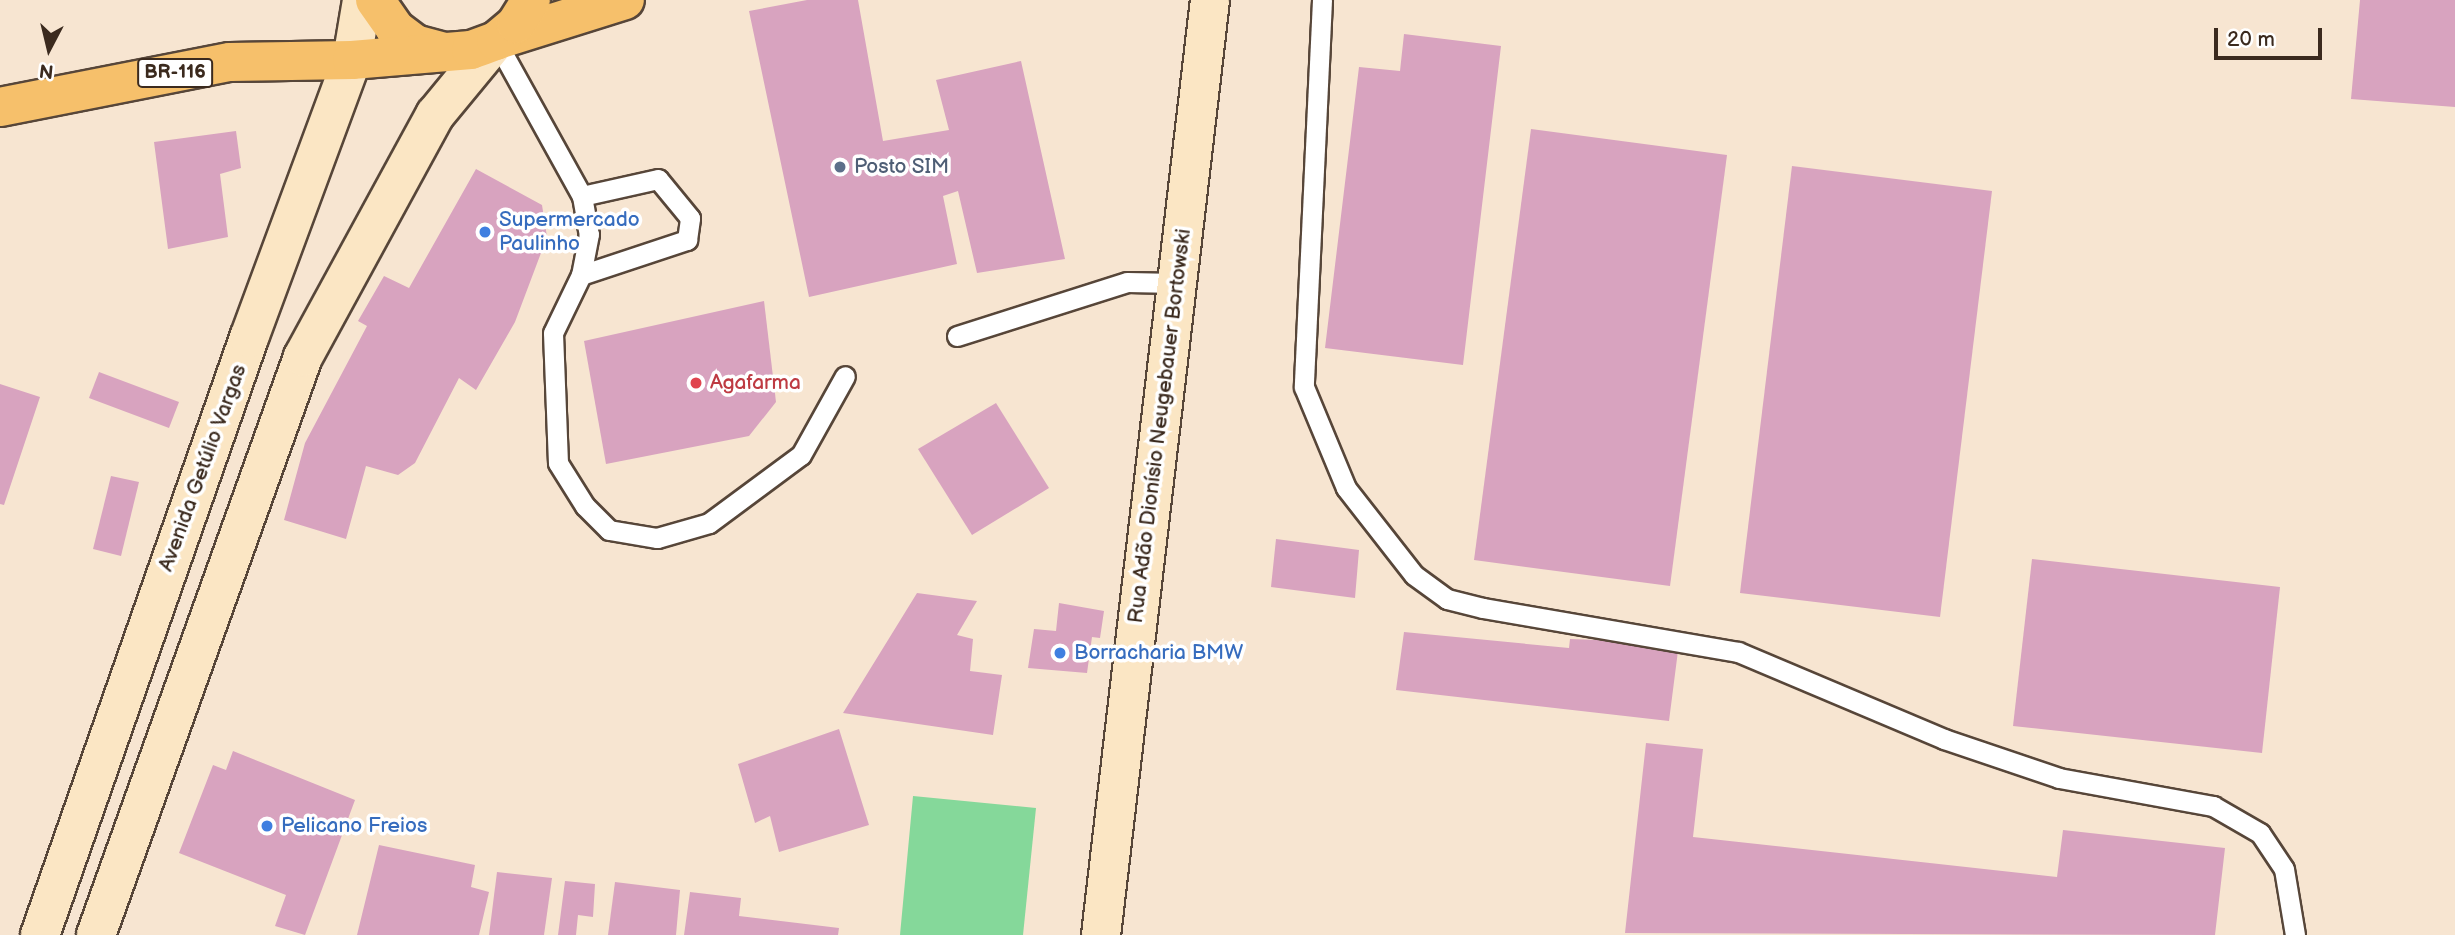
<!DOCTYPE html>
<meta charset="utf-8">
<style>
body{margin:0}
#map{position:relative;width:2455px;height:935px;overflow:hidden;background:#f7e5d1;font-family:"Balsamiq Sans",sans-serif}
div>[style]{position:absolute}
.green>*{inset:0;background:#85d89a}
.building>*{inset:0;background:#d8a3bf}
.roads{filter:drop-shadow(2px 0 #574639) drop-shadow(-2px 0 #574639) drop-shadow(0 2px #574639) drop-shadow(0 -2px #574639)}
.lane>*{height:19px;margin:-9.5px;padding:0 9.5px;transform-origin:9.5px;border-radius:9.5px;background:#fff}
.secondary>*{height:38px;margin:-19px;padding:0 19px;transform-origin:19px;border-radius:19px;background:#fbe6c4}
.primary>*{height:38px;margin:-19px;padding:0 19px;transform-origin:19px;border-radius:19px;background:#f6c06b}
.dots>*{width:19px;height:19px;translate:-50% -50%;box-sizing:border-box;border:4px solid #fff;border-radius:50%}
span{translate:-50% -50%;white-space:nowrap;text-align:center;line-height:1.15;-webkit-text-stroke:7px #fff;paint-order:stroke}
.shield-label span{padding:2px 5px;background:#fff;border:2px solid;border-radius:5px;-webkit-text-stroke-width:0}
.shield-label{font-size:19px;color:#3b2a1e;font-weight:700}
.service-label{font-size:21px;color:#4e5e75}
.left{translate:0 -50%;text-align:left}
.shop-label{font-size:21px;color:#366cbe}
.health-label{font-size:21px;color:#be3a42}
.street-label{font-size:21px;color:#3b2a1e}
.north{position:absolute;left:14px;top:14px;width:70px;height:70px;-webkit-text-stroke:5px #fff;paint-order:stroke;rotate:187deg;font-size:19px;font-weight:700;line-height:28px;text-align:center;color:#3b2a1e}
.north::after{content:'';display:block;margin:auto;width:24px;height:32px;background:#3b2a1e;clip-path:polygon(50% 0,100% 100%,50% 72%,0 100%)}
.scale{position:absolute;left:2214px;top:28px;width:108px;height:32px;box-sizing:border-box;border:4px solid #3b2a1e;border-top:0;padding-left:9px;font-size:21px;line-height:24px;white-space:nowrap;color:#3b2a1e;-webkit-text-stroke:5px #fff;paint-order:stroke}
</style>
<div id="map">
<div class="green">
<div style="clip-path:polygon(913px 796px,1036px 808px,1023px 935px,900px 935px)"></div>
</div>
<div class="building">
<div style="clip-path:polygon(807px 0,858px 0,883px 141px,949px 130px,936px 80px,1021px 61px,1065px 259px,977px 273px,958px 191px,943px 196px,957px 264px,809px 297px,749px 11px)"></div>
<div style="clip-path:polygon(2360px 0,2455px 0,2455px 107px,2351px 99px)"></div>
<div style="clip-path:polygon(1404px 34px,1501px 46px,1463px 365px,1325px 348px,1359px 67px,1400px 71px)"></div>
<div style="clip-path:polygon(1531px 129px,1727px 155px,1670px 586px,1474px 560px)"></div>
<div style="clip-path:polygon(236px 131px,241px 168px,220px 174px,228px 237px,168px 249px,154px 142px)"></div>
<div style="clip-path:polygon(1792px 166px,1992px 191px,1940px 617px,1740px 593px)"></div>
<div style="clip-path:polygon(476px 169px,542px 205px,547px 237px,515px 322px,476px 390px,459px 378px,415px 463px,398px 475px,366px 466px,346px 539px,284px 520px,305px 443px,367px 326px,358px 321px,384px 276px,409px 288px)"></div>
<div style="clip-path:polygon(764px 301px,776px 402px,749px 436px,606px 464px,584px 341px)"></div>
<div style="clip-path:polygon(99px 372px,179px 402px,169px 428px,89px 398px)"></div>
<div style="clip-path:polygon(0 384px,40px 397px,4px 505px,0 504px)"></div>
<div style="clip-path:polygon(996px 403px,1049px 488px,972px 535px,918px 449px)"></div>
<div style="clip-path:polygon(111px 476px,139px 482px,121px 556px,93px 549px)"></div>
<div style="clip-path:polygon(1276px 539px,1359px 550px,1355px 598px,1271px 587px)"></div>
<div style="clip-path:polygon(2032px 559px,2280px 587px,2262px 753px,2013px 726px)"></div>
<div style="clip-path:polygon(917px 593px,977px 601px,957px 635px,973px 639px,970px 671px,1002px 675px,993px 735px,843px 713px)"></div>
<div style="clip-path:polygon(1059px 603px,1104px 611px,1100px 638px,1092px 637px,1087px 673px,1028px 668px,1034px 629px,1056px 631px)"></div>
<div style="clip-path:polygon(1404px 632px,1569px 648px,1570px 639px,1679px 643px,1669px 721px,1396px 690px)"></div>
<div style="clip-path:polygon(839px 729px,869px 825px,779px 852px,770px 816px,755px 823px,738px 764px)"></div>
<div style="clip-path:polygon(1646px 743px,1703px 749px,1693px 837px,2057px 877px,2063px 830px,2225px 848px,2215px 935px,1625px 933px)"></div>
<div style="clip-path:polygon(233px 751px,355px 800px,305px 935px,275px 926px,286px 895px,179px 853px,213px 765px,226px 770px)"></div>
<div style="clip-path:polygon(379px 845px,475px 865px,471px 887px,489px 892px,479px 935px,357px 935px)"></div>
<div style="clip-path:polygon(497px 872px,552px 878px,544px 935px,489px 935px)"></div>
<div style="clip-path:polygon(565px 881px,595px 884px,593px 917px,578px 915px,576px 935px,558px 935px)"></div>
<div style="clip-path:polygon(615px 882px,680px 890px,676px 935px,608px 935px)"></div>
<div style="clip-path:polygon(690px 892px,741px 898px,739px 916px,839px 928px,838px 935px,684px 935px)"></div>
</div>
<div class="roads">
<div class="lane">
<div style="left:1322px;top:0;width:387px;rotate:92.7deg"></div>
<div style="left:1304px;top:387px;width:109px;rotate:67.4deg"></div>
<div style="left:1346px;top:488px;width:110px;rotate:52deg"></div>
<div style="left:1414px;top:575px;width:41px;rotate:36deg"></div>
<div style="left:1447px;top:599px;width:37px;rotate:14deg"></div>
<div style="left:1483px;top:608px;width:259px;rotate:9.8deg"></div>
<div style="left:1738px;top:652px;width:224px;rotate:22.9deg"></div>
<div style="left:1944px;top:739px;width:121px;rotate:18.7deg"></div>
<div style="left:2059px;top:778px;width:157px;rotate:10.3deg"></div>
<div style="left:2213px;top:806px;width:54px;rotate:29.9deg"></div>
<div style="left:2260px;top:833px;width:43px;rotate:56.3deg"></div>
<div style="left:2284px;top:869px;width:67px;rotate:80.5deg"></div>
<div style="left:496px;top:41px;width:177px;rotate:61deg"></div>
<div style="left:582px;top:196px;width:39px;rotate:80deg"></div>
<div style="left:589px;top:234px;width:42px;rotate:101deg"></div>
<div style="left:581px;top:275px;width:64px;rotate:115.8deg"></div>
<div style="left:553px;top:333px;width:130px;rotate:87.8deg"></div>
<div style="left:558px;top:463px;width:51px;rotate:57.9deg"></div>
<div style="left:585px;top:506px;width:34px;rotate:45deg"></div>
<div style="left:609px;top:530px;width:49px;rotate:9.5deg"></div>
<div style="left:657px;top:538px;width:54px;rotate:-16.1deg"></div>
<div style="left:709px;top:523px;width:114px;rotate:-36.5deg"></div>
<div style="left:801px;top:455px;width:90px;rotate:-60.9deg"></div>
<div style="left:581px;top:275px;width:112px;rotate:-18.3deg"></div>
<div style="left:687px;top:240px;width:22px;rotate:-82deg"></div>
<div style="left:690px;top:218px;width:50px;rotate:-129.4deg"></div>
<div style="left:658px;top:179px;width:78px;rotate:167.4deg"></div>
<div style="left:957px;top:336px;width:178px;rotate:-17.6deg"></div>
<div style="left:1127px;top:282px;width:50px;rotate:1.1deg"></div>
</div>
<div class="secondary">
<div style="left:40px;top:935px;width:633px;rotate:-70.71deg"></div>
<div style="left:249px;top:338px;width:296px;rotate:-69.7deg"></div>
<div style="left:352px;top:60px;width:61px;rotate:-80.5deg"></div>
<div style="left:96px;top:935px;width:614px;rotate:-70.3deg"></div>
<div style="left:303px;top:357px;width:276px;rotate:-61.4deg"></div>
<div style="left:435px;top:115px;width:96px;rotate:-50.5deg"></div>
<div style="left:1101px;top:935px;width:941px;rotate:-83.35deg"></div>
</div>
<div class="primary">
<div style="left:375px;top:0;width:35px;rotate:55deg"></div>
<div style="left:395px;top:29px;width:25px;rotate:37deg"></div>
<div style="left:415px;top:44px;width:28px;rotate:15deg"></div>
<div style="left:498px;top:40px;width:133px;rotate:-17.5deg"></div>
<div style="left:0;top:107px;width:234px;rotate:-11.1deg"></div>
<div style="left:230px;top:62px;width:122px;rotate:-0.9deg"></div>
<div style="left:352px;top:60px;width:119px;rotate:-4.8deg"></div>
<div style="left:471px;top:50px;width:27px;rotate:-20deg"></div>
<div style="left:496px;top:41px;width:26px;rotate:-40deg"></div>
<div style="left:516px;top:24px;width:28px;rotate:-58deg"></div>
</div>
</div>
<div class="dots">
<div style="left:840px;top:167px;background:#5c6f8a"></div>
<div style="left:485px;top:232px;background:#3f7fe0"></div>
<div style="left:696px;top:383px;background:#e0444e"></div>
<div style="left:1060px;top:653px;background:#3f7fe0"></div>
<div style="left:267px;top:826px;background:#3f7fe0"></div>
</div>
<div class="shield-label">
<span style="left:175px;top:73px">BR-116</span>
</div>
<div class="service-label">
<span class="left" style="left:854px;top:167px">Posto SIM</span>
</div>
<div class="shop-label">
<span class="left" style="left:499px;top:232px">Supermercado<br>Paulinho</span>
<span class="left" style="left:1074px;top:653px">Borracharia BMW</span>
<span class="left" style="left:281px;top:826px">Pelicano Freios</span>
</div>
<div class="health-label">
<span class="left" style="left:710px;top:383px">Agafarma</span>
</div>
<div class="street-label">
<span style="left:1160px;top:426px;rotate:-83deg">Rua Adão Dionísio Neugebauer Bortowski</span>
<span style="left:203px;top:468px;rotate:-70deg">Avenida Getúlio Vargas</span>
</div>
<div class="north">N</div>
<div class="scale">20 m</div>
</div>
